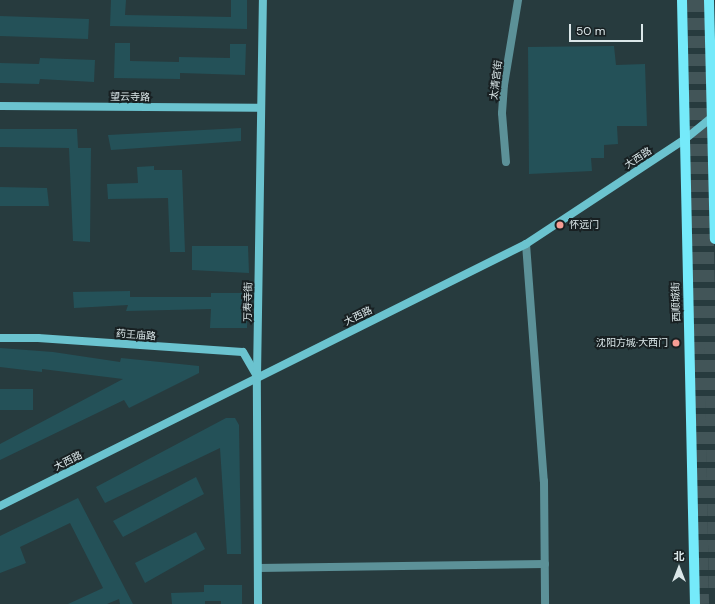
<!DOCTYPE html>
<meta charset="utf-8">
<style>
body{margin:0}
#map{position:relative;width:715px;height:604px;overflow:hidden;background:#273b3e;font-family:"DM Sans","Noto Sans SC",sans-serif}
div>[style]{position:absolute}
.building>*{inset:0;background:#245158}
.highway-tunnel>*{height:12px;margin-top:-6px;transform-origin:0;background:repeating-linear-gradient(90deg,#425558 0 12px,transparent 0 18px)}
.street>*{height:8px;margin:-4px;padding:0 4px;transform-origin:4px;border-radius:4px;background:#5c9198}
.secondary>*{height:8px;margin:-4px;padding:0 4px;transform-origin:4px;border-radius:4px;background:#6bc3cf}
.primary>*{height:10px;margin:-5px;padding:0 5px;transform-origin:5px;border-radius:5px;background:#75eafa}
.dots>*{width:11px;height:11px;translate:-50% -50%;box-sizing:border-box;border:2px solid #182022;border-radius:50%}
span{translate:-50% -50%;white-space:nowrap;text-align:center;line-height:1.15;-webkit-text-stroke:4px #182022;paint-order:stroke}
.street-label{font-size:10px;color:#dbe7e9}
.poi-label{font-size:10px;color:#dbe7e9}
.left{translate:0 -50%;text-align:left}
.right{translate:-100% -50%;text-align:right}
.north{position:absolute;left:659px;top:548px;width:40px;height:40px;-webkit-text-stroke:3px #182022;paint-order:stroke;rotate:0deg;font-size:11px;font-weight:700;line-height:16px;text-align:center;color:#dbe7e9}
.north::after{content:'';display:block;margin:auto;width:14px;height:18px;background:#dbe7e9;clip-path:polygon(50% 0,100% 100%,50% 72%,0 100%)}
.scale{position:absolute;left:569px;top:24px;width:74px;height:18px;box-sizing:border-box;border:2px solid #dbe7e9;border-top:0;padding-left:5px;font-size:12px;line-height:14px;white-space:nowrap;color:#dbe7e9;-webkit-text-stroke:3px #182022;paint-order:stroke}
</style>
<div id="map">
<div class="building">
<div style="clip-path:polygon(111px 0,126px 0,125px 15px,231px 17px,231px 0,247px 0,247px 29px,110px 26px)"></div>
<div style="clip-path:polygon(0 16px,89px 19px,88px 39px,0 36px)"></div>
<div style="clip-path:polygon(115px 43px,130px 43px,130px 61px,179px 62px,179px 57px,230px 58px,230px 44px,246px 44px,245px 75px,180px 73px,180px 79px,114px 78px)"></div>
<div style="clip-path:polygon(614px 46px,616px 65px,645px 64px,647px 126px,617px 126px,618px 144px,604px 145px,604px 158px,591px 158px,592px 171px,529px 174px,528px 47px)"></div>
<div style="clip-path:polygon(40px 58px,95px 60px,94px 82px,40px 79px,39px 84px,0 83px,0 63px,39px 64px)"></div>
<div style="clip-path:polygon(241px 128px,241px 141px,111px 150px,108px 135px)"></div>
<div style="clip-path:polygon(0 129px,77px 129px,78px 148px,91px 148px,90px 242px,73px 241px,69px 148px,0 147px)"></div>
<div style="clip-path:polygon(154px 166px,154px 170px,182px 170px,185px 252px,170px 252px,168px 198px,108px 199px,107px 184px,138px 183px,137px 167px)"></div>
<div style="clip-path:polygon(0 187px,47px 188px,49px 206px,0 206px)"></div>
<div style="clip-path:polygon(192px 246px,248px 246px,249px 273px,192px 270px)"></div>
<div style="clip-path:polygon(130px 291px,130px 297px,211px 297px,211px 293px,248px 293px,247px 328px,210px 328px,211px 309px,126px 311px,128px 305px,74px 308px,73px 292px)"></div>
<div style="clip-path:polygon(0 348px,53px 352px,120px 362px,121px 358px,199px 366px,199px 373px,129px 408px,124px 400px,0 460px,0 444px,123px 379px,42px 369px,42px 372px,0 367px)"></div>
<div style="clip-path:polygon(0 389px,33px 389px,33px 410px,0 410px)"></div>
<div style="clip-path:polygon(226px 418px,235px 418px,239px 425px,241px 554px,227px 554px,220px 448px,105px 503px,96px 487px)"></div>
<div style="clip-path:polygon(196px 477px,204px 494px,123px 537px,113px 521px)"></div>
<div style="clip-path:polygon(78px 498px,133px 604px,120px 604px,119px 599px,107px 604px,68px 604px,103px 588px,70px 523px,20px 547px,26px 563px,0 573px,0 536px)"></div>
<div style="clip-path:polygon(196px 532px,205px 549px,145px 583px,135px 563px)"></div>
<div style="clip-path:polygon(204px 585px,242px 585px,242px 604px,221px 604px,221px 601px,205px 601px,205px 604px,172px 604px,171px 593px,204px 592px)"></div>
</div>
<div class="highway-tunnel">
<div style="left:693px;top:0;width:604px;rotate:89.05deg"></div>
<div style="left:703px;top:0;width:594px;rotate:88.84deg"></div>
</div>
<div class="street">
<div style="left:506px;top:162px;width:49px;rotate:-94.7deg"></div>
<div style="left:502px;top:113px;width:28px;rotate:-86deg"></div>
<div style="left:504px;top:85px;width:86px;rotate:-80.6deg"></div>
<div style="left:526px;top:244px;width:238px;rotate:85.7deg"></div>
<div style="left:544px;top:481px;width:123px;rotate:89.5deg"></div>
<div style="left:258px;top:568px;width:287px;rotate:-0.8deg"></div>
</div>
<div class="secondary">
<div style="left:0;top:106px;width:260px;rotate:0.4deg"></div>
<div style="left:0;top:338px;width:38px"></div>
<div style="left:38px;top:338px;width:205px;rotate:3.9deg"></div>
<div style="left:243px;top:352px;width:28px;rotate:60deg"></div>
<div style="left:0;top:506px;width:588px;rotate:-26.48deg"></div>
<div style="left:526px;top:244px;width:189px;rotate:-33.4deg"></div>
<div style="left:684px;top:140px;width:33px;rotate:-39deg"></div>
<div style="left:258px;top:604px;width:228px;rotate:-90.3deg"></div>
<div style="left:257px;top:376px;width:376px;rotate:-89.1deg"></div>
</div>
<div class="primary">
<div style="left:682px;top:0;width:604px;rotate:88.77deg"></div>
<div style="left:709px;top:0;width:239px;rotate:88.6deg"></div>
</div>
<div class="dots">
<div style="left:560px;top:225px;background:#f59c94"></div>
<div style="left:676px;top:343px;background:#f59c94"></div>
</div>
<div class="street-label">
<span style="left:496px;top:80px;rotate:-83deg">太清宫街</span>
<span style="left:130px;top:97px;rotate:1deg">望云寺路</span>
<span style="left:638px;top:158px;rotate:-33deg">大西路</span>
<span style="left:248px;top:302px;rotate:-89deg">万寿寺街</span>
<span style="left:676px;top:302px;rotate:-92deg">西顺城街</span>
<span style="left:358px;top:316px;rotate:-26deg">大西路</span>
<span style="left:136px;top:335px;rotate:4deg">药王庙路</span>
<span style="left:68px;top:461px;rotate:-27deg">大西路</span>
</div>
<div class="poi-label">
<span class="left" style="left:569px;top:225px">怀远门</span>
<span class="right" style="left:668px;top:343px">沈阳方城·大西门</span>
</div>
<div class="north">北</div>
<div class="scale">50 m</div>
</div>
